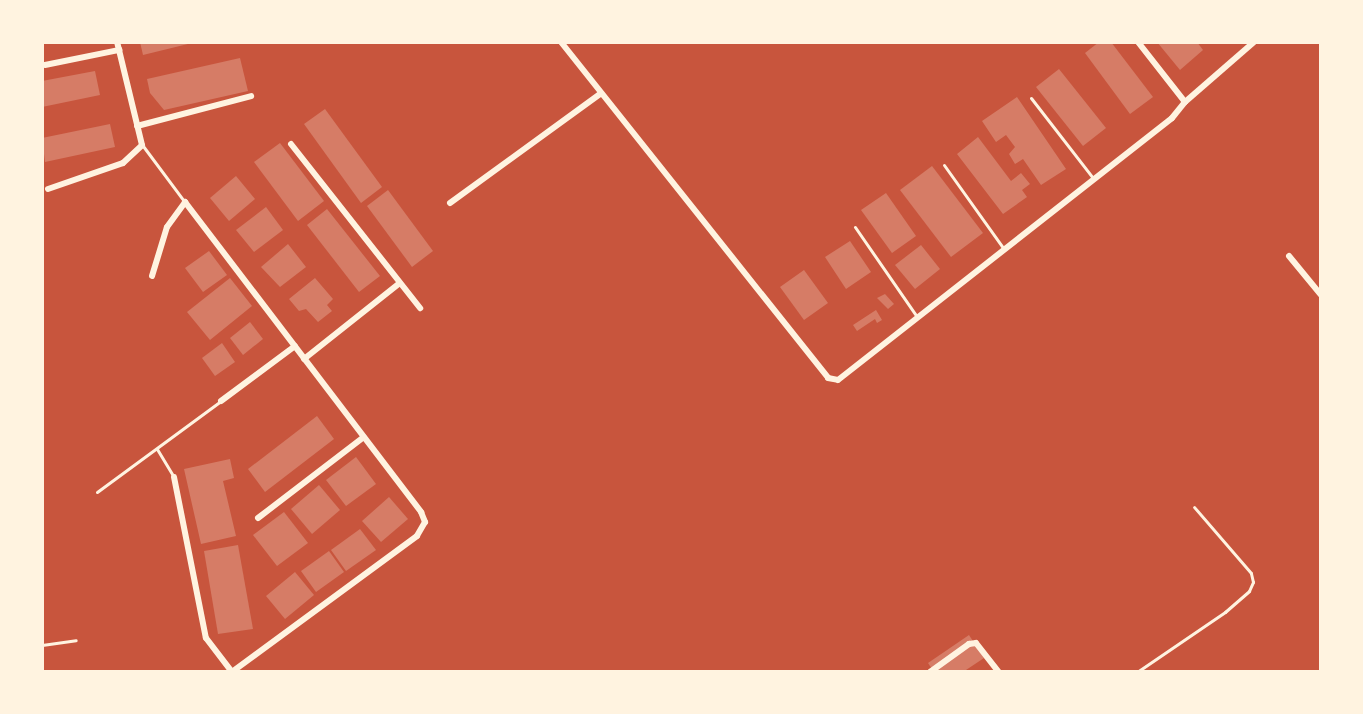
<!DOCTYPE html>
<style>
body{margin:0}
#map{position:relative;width:1363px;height:714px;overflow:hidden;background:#c8553d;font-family:"Alegreya Sans",sans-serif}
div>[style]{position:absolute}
.building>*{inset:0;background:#d67c66}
.service>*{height:3px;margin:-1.5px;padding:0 1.5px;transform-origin:1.5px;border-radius:1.5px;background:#fff3e0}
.minor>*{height:6px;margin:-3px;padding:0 3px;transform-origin:3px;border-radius:3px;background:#fff3e0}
span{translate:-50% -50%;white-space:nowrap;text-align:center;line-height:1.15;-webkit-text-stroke:5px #fff3e0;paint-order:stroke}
.frame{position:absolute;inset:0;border:44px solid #fff3e0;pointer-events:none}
</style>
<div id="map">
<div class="building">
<div style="clip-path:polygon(140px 42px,192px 42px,192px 43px,143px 55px)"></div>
<div style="clip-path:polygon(1099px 42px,1111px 42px,1153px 97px,1130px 114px,1085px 53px)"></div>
<div style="clip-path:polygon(1157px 42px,1197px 42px,1203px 50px,1180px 70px)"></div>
<div style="clip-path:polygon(240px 58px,248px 91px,164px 110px,150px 93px,147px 79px)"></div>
<div style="clip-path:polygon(1059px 69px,1106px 128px,1083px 146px,1036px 87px)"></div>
<div style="clip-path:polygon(95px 71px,100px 95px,42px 107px,42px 81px)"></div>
<div style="clip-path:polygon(1017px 97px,1066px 169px,1041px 185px,1023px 159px,1015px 164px,1009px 154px,1015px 147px,1006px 135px,996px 142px,982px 121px)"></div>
<div style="clip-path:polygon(325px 109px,382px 187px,361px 203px,304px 124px)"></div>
<div style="clip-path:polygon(110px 124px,115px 147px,45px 162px,42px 138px)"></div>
<div style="clip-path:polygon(978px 137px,1011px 181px,1021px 173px,1030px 184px,1022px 190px,1027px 197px,1003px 214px,957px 154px)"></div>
<div style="clip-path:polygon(280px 143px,324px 201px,298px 221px,254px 162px)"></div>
<div style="clip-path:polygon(932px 166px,983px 233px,951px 257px,900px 190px)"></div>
<div style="clip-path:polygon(236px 176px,255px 199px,229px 221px,210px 198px)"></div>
<div style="clip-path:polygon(388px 190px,433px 251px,412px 267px,367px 206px)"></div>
<div style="clip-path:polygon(886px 193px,916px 236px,892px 253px,861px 210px)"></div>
<div style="clip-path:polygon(266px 207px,283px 230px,254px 252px,236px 230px)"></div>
<div style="clip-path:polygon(327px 209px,380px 276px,359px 292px,307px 225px)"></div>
<div style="clip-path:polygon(850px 241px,871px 272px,846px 289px,825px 257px)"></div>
<div style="clip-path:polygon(288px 244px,306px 267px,280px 287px,261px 267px)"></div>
<div style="clip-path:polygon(921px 245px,940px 269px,915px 289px,895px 265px)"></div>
<div style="clip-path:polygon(209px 251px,227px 275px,203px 292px,185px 268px)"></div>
<div style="clip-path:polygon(804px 270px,828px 303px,804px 320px,780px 287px)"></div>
<div style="clip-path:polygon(230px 278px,252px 306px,210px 340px,187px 312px)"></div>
<div style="clip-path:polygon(315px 278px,333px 299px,327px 305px,332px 311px,318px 322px,306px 309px,299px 311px,289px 299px)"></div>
<div style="clip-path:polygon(885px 294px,894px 304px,888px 309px,877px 298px)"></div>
<div style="clip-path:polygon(876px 310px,882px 320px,877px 323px,875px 319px,857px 331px,853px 325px)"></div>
<div style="clip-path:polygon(250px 322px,263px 339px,243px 355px,230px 338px)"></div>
<div style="clip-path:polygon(222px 343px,235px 362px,215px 376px,202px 358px)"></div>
<div style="clip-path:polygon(317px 416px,334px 439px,265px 492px,248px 469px)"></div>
<div style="clip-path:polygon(356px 457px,376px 484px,346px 506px,326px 480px)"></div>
<div style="clip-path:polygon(230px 459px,234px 478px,223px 481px,236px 536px,201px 544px,184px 469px)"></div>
<div style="clip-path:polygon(319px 485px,340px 510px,312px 534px,291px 509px)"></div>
<div style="clip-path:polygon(389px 497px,408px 519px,381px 542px,362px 521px)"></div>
<div style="clip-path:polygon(284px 512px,308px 543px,277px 566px,253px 535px)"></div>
<div style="clip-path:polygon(360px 529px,376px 550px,346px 571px,331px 550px)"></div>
<div style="clip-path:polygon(238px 545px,253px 629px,218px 634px,204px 551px)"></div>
<div style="clip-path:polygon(329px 551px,344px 572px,316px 592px,301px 571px)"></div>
<div style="clip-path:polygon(295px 572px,314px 595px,285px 619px,266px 596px)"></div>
<div style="clip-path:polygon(969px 635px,984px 658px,963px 672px,934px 672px,928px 663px)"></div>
</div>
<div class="service">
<div style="left:1031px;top:98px;width:101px;rotate:52.2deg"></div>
<div style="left:143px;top:146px;width:69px;rotate:53.3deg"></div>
<div style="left:944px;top:165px;width:103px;rotate:54.5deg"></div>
<div style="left:855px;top:227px;width:109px;rotate:55.4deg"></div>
<div style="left:157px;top:449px;width:31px;rotate:59deg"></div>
<div style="left:97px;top:492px;width:154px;rotate:-36.3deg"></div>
<div style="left:42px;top:645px;width:34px;rotate:-8deg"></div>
<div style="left:1137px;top:672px;width:107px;rotate:-34.3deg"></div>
<div style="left:1225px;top:612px;width:32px;rotate:-41deg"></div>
<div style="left:1249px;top:591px;width:10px;rotate:-66deg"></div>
<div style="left:1253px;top:582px;width:9px;rotate:-103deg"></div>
<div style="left:1251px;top:573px;width:87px;rotate:-130.8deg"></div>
</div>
<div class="minor">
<div style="left:561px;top:42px;width:429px;rotate:51.5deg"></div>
<div style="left:828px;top:378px;width:10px;rotate:11deg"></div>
<div style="left:838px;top:380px;width:424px;rotate:-38.1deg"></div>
<div style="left:1172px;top:118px;width:21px;rotate:-51deg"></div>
<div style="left:1185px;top:102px;width:91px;rotate:-41deg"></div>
<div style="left:1138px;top:42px;width:76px;rotate:51.9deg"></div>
<div style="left:45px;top:65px;width:76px;rotate:-11.5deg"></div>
<div style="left:137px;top:126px;width:118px;rotate:-14.7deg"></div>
<div style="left:291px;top:144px;width:209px;rotate:51.8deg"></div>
<div style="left:48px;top:189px;width:79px;rotate:-19.1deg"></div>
<div style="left:123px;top:163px;width:26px;rotate:-43deg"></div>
<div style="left:142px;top:145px;width:106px;rotate:-103.6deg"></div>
<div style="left:450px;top:203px;width:185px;rotate:-36deg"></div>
<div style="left:1289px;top:256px;width:50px;rotate:50.6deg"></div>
<div style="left:152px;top:276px;width:51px;rotate:-73deg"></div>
<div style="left:167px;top:227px;width:31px;rotate:-54deg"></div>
<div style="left:185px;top:202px;width:390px;rotate:52.7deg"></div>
<div style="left:421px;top:512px;width:11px;rotate:68deg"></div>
<div style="left:425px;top:522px;width:16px;rotate:120deg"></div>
<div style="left:417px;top:536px;width:230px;rotate:143.7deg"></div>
<div style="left:304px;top:359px;width:122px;rotate:-38.4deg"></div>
<div style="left:221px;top:401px;width:92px;rotate:-36.6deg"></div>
<div style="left:174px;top:477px;width:164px;rotate:78.8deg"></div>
<div style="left:206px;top:638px;width:43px;rotate:52.6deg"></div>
<div style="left:258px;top:518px;width:133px;rotate:-37.4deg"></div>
<div style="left:930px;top:672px;width:48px;rotate:-35.7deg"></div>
<div style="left:969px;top:644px;width:7px;rotate:-8deg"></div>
<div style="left:976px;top:643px;width:37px;rotate:52deg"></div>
</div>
<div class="frame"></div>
</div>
